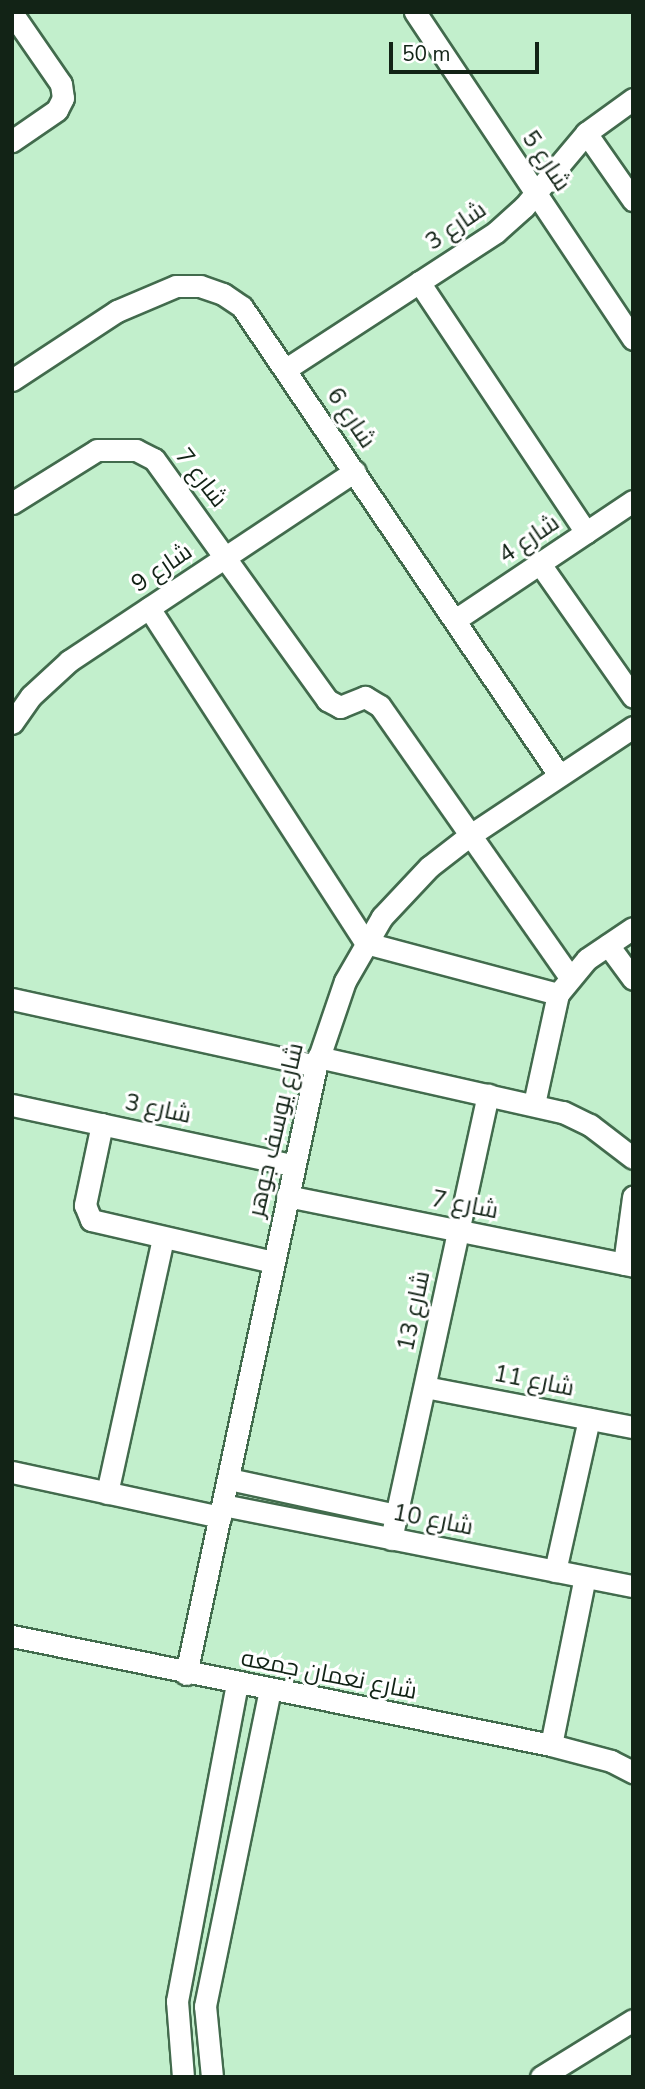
<!DOCTYPE html>
<meta charset="utf-8">
<style>
body{margin:0}
#map{position:relative;width:645px;height:2089px;overflow:hidden;background:#c2efcc;font-family:"Nunito Sans",Cairo,sans-serif}
div>[style]{position:absolute}
.roads{filter:drop-shadow(2px 0 #426b4d) drop-shadow(-2px 0 #426b4d) drop-shadow(0 2px #426b4d) drop-shadow(0 -2px #426b4d)}
.minor>*{height:21px;margin:-10.5px;padding:0 10.5px;transform-origin:10.5px;border-radius:10.5px;background:#fff}
span{translate:-50% -50%;white-space:nowrap;text-align:center;line-height:1.15;-webkit-text-stroke:6px #fff;paint-order:stroke}
.street-label{font-size:24px;color:#122316}
.frame{position:absolute;inset:0;border:14px solid #122316;pointer-events:none}
.scale{position:absolute;left:389px;top:42px;width:150px;height:32px;box-sizing:border-box;border:4px solid #122316;border-top:0;padding-left:9px;font-size:21px;line-height:24px;white-space:nowrap;color:#122316;-webkit-text-stroke:5px #fff;paint-order:stroke}
</style>
<div id="map">
<div class="roads">
<div class="minor">
<div style="left:415px;top:12px;width:393px;rotate:56.3deg"></div>
<div style="left:12px;top:13px;width:86px;rotate:55.4deg"></div>
<div style="left:61px;top:84px;width:14px;rotate:82deg"></div>
<div style="left:63px;top:98px;width:13px;rotate:117deg"></div>
<div style="left:57px;top:110px;width:55px;rotate:145.4deg"></div>
<div style="left:586px;top:133px;width:82px;rotate:55deg"></div>
<div style="left:419px;top:282px;width:301px;rotate:56.3deg"></div>
<div style="left:286px;top:369px;width:251px;rotate:-33.1deg"></div>
<div style="left:496px;top:232px;width:38px;rotate:-42deg"></div>
<div style="left:524px;top:207px;width:97px;rotate:-50deg"></div>
<div style="left:586px;top:133px;width:58px;rotate:-35.9deg"></div>
<div style="left:12px;top:380px;width:126px;rotate:-33.3deg"></div>
<div style="left:117px;top:311px;width:64px;rotate:-23deg"></div>
<div style="left:176px;top:286px;width:24px"></div>
<div style="left:200px;top:286px;width:24px;rotate:19deg"></div>
<div style="left:223px;top:294px;width:23px;rotate:34deg"></div>
<div style="left:242px;top:307px;width:565px;rotate:55.89deg"></div>
<div style="left:12px;top:503px;width:100px;rotate:-31.9deg"></div>
<div style="left:97px;top:450px;width:39px"></div>
<div style="left:136px;top:450px;width:20px;rotate:27deg"></div>
<div style="left:154px;top:459px;width:297px;rotate:54.3deg"></div>
<div style="left:327px;top:700px;width:15px;rotate:28deg"></div>
<div style="left:340px;top:707px;width:27px;rotate:-22deg"></div>
<div style="left:365px;top:697px;width:17px;rotate:31deg"></div>
<div style="left:380px;top:706px;width:331px;rotate:55deg"></div>
<div style="left:540px;top:564px;width:162px;rotate:55deg"></div>
<div style="left:149px;top:608px;width:399px;rotate:57.1deg"></div>
<div style="left:366px;top:943px;width:199px;rotate:14.9deg"></div>
<div style="left:455px;top:620px;width:214px;rotate:-33.8deg"></div>
<div style="left:12px;top:723px;width:33px;rotate:-55deg"></div>
<div style="left:31px;top:696px;width:52px;rotate:-42.6deg"></div>
<div style="left:69px;top:661px;width:343px;rotate:-33.6deg"></div>
<div style="left:608px;top:945px;width:42px;rotate:53.7deg"></div>
<div style="left:12px;top:999px;width:311px;rotate:12.4deg"></div>
<div style="left:318px;top:1057px;width:251px;rotate:12.7deg"></div>
<div style="left:563px;top:1112px;width:30px;rotate:26deg"></div>
<div style="left:590px;top:1125px;width:54px;rotate:37.5deg"></div>
<div style="left:534px;top:1104px;width:113px;rotate:-77.7deg"></div>
<div style="left:558px;top:994px;width:45px;rotate:-50.4deg"></div>
<div style="left:587px;top:959px;width:55px;rotate:-34deg"></div>
<div style="left:12px;top:1105px;width:287px;rotate:12.1deg"></div>
<div style="left:102px;top:1124px;width:83px;rotate:101.9deg"></div>
<div style="left:85px;top:1205px;width:16px;rotate:68deg"></div>
<div style="left:91px;top:1220px;width:187px;rotate:13deg"></div>
<div style="left:287px;top:1196px;width:353px;rotate:11.4deg"></div>
<div style="left:624px;top:1264px;width:68px;rotate:-82.3deg"></div>
<div style="left:425px;top:1387px;width:212px;rotate:10.9deg"></div>
<div style="left:12px;top:1472px;width:213px;rotate:12.2deg"></div>
<div style="left:229px;top:1479px;width:171px;rotate:12.2deg"></div>
<div style="left:107px;top:1493px;width:260px;rotate:-77.6deg"></div>
<div style="left:223px;top:1505px;width:418px;rotate:11.2deg"></div>
<div style="left:391px;top:1539px;width:455px;rotate:-77.7deg"></div>
<div style="left:555px;top:1571px;width:156px;rotate:-77.4deg"></div>
<div style="left:12px;top:1636px;width:550px;rotate:11.43deg"></div>
<div style="left:551px;top:1745px;width:62px;rotate:14.9deg"></div>
<div style="left:611px;top:1761px;width:25px;rotate:27deg"></div>
<div style="left:186px;top:1674px;width:622px;rotate:-77.93deg"></div>
<div style="left:316px;top:1066px;width:90px;rotate:-71.2deg"></div>
<div style="left:345px;top:981px;width:74px;rotate:-60deg"></div>
<div style="left:382px;top:917px;width:69px;rotate:-46.8deg"></div>
<div style="left:429px;top:867px;width:51px;rotate:-37.8deg"></div>
<div style="left:469px;top:836px;width:197px;rotate:-33.6deg"></div>
<div style="left:551px;top:1745px;width:171px;rotate:-78.6deg"></div>
<div style="left:183px;top:2077px;width:76px;rotate:-94.5deg"></div>
<div style="left:177px;top:2001px;width:323px;rotate:-79.3deg"></div>
<div style="left:212px;top:2077px;width:71px;rotate:-95.6deg"></div>
<div style="left:205px;top:2006px;width:323px;rotate:-78.4deg"></div>
<div style="left:541px;top:2077px;width:108px;rotate:-31.8deg"></div>
</div>
</div>
<div class="street-label">
<span style="left:546px;top:161px;rotate:56deg">شارع 5</span>
<span style="left:456px;top:226px;rotate:-34deg">شارع 3</span>
<span style="left:351px;top:418px;rotate:56deg">شارع 6</span>
<span style="left:201px;top:478px;rotate:52deg">شارع 7</span>
<span style="left:529px;top:539px;rotate:-34deg">شارع 4</span>
<span style="left:162px;top:568px;rotate:-34deg">شارع 9</span>
<span style="left:158px;top:1109px;rotate:12deg">شارع 3</span>
<span style="left:276px;top:1130px;rotate:-77deg">شارع يوسف جوهر</span>
<span style="left:465px;top:1205px;rotate:11deg">شارع 7</span>
<span style="left:414px;top:1311px;rotate:-78deg">شارع 13</span>
<span style="left:534px;top:1381px;rotate:11deg">شارع 11</span>
<span style="left:433px;top:1520px;rotate:11deg">شارع 10</span>
<span style="left:329px;top:1675px;rotate:11deg">شارع نعمان جمعه</span>
</div>
<div class="frame"></div>
<div class="scale">50 m</div>
</div>
